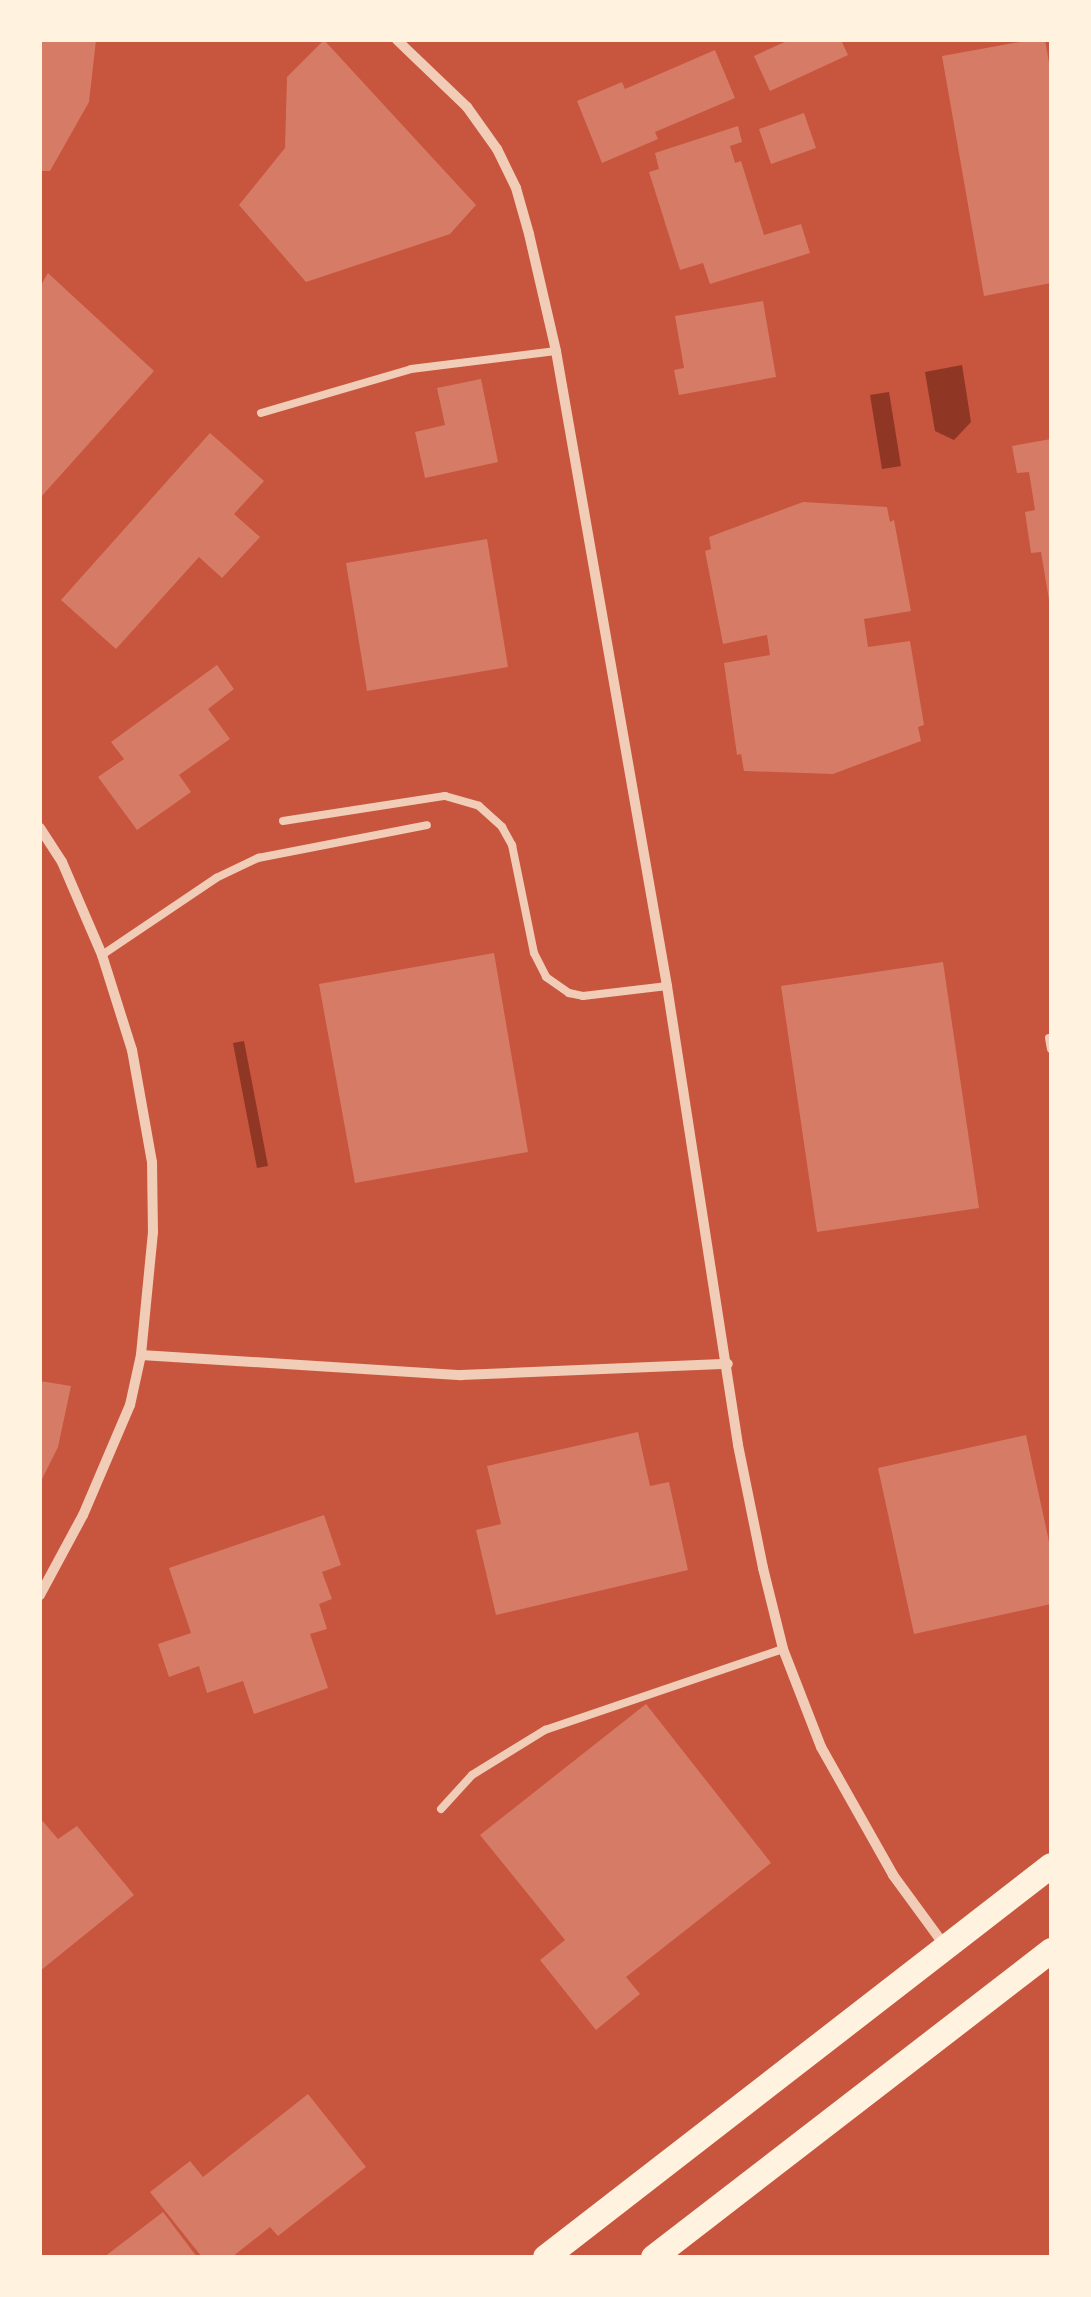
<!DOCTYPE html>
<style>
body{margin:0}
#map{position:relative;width:1091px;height:2297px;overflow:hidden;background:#c8553d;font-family:"Roboto Condensed",sans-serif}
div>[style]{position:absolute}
.water>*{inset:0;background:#8f3625}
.building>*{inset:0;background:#d67c66}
.service>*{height:8px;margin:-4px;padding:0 4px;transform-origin:4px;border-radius:4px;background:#f1ccb7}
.minor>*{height:10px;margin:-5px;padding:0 5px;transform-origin:5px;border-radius:5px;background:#f1ccb7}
.primary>*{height:25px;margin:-12.5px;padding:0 12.5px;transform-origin:12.5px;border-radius:12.5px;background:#fff3e0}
span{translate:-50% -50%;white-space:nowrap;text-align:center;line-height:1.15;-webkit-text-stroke:8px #fff3e0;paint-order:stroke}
.frame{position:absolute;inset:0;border:42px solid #fff3e0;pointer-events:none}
</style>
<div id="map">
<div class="water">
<div style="clip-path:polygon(962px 365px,971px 422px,954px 440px,935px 431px,925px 372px)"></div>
<div style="clip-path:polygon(889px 392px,901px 466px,882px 469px,870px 395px)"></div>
<div style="clip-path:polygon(244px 1041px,268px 1166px,257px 1168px,233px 1043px)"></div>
</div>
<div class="building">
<div style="clip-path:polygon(40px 40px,96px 40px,89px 102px,50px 171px,40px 171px)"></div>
<div style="clip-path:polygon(324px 40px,476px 205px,450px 234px,306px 282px,239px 205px,285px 148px,287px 77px)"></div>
<div style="clip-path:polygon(789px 40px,841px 40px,848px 55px,770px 91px,754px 56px)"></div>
<div style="clip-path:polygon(1031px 40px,1045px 40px,1051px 74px,1051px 283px,984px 296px,942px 56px)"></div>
<div style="clip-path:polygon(715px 50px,735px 98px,655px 132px,658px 139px,602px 163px,577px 101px,622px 82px,625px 89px)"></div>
<div style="clip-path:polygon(804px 113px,816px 148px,771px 164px,759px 129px)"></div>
<div style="clip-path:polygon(738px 126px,742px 142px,730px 146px,735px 163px,741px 161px,764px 235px,801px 224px,810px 253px,710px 284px,703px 263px,680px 270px,649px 172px,659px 169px,655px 153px)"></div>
<div style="clip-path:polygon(48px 273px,154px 371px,40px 498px,40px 287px)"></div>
<div style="clip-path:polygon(763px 301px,776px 377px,679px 395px,674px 370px,684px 368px,675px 316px)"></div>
<div style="clip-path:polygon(481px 379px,498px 462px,425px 478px,415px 432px,445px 425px,437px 388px)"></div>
<div style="clip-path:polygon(210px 433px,264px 481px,234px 514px,260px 537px,222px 578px,199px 557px,116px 649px,61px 600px)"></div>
<div style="clip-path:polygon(1051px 439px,1051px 600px,1049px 600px,1041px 552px,1031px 553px,1025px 512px,1035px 510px,1029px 472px,1017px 473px,1012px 446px)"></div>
<div style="clip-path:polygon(803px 502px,887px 507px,890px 522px,894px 520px,911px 611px,864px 619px,868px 647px,910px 641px,924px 725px,918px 727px,921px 741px,833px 774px,744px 771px,741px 754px,737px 755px,724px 663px,770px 655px,767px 635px,723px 644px,705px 551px,711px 549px,709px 537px)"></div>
<div style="clip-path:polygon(487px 539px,508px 667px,367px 691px,346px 563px)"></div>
<div style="clip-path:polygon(217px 665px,234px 689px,208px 709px,230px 739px,179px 775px,191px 792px,137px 830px,98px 777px,124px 759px,111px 742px)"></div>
<div style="clip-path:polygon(494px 953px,528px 1152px,355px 1183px,319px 984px)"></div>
<div style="clip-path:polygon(943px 962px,979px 1208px,817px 1232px,781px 986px)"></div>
<div style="clip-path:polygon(40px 1381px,71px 1386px,58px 1447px,40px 1483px)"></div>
<div style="clip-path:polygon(638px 1432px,650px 1486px,669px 1482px,688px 1570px,496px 1615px,476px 1530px,501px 1524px,487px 1466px)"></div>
<div style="clip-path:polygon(1026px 1435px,1051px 1551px,1051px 1604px,914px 1634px,878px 1468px)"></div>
<div style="clip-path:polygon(324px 1515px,341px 1565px,322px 1572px,332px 1599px,319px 1604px,327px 1629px,310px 1634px,328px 1688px,254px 1714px,243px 1681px,207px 1693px,199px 1666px,169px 1677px,158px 1644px,191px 1633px,169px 1568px)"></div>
<div style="clip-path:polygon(646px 1704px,771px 1863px,626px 1977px,640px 1994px,596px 2030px,540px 1960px,565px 1940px,480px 1835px)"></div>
<div style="clip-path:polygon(40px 1818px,58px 1839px,77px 1826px,134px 1895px,40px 1971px)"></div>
<div style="clip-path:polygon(308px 2094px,366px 2167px,278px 2236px,270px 2227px,232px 2257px,202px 2257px,150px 2192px,190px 2161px,203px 2177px)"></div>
<div style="clip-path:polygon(163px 2212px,197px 2257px,104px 2257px)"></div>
</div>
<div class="service">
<div style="left:261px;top:413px;width:156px;rotate:-16.3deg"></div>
<div style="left:411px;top:369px;width:146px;rotate:-7.1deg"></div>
<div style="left:283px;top:821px;width:164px;rotate:-8.8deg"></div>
<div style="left:445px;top:796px;width:35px;rotate:16deg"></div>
<div style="left:479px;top:806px;width:31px;rotate:42deg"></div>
<div style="left:502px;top:827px;width:21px;rotate:61deg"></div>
<div style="left:512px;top:845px;width:110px;rotate:78.5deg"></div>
<div style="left:534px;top:953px;width:27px;rotate:63deg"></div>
<div style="left:546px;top:977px;width:28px;rotate:35deg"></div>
<div style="left:569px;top:993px;width:14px;rotate:12deg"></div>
<div style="left:583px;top:996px;width:85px;rotate:-6.8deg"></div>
<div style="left:102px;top:955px;width:138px;rotate:-34deg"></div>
<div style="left:216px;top:878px;width:47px;rotate:-25.5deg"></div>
<div style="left:258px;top:858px;width:172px;rotate:-11deg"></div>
<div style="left:1049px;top:1038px;width:11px;rotate:80deg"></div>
<div style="left:441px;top:1809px;width:46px;rotate:-47.6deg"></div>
<div style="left:472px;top:1775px;width:86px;rotate:-31.7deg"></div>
<div style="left:545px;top:1730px;width:251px;rotate:-18.8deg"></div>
</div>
<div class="minor">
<div style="left:397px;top:40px;width:97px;rotate:43.7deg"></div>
<div style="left:467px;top:107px;width:52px;rotate:54.5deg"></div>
<div style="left:497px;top:149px;width:43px;rotate:64deg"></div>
<div style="left:516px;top:188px;width:48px;rotate:74.2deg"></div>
<div style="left:529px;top:234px;width:120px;rotate:77deg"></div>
<div style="left:556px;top:351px;width:645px;rotate:80.08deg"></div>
<div style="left:667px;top:986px;width:464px;rotate:81.2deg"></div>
<div style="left:738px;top:1445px;width:126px;rotate:78.5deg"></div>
<div style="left:763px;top:1568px;width:83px;rotate:76.1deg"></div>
<div style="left:783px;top:1649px;width:105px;rotate:68.8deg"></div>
<div style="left:821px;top:1747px;width:147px;rotate:60.6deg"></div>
<div style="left:893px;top:1875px;width:88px;rotate:53.8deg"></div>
<div style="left:40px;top:828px;width:40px;rotate:57.1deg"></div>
<div style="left:62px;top:862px;width:101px;rotate:66.7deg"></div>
<div style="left:102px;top:955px;width:100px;rotate:72.5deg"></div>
<div style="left:132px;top:1050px;width:114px;rotate:79.9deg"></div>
<div style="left:152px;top:1162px;width:70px;rotate:89.2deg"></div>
<div style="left:153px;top:1232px;width:124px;rotate:95.6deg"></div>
<div style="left:141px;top:1355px;width:51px;rotate:102.4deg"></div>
<div style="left:130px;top:1405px;width:120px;rotate:113.1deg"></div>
<div style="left:83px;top:1515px;width:91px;rotate:118.3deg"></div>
<div style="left:141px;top:1355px;width:321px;rotate:3.6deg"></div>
<div style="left:461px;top:1375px;width:267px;rotate:-2.4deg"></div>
</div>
<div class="primary">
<div style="left:545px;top:2257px;width:640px;rotate:-37.77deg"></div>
<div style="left:653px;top:2257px;width:503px;rotate:-37.65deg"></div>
</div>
<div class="frame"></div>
</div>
